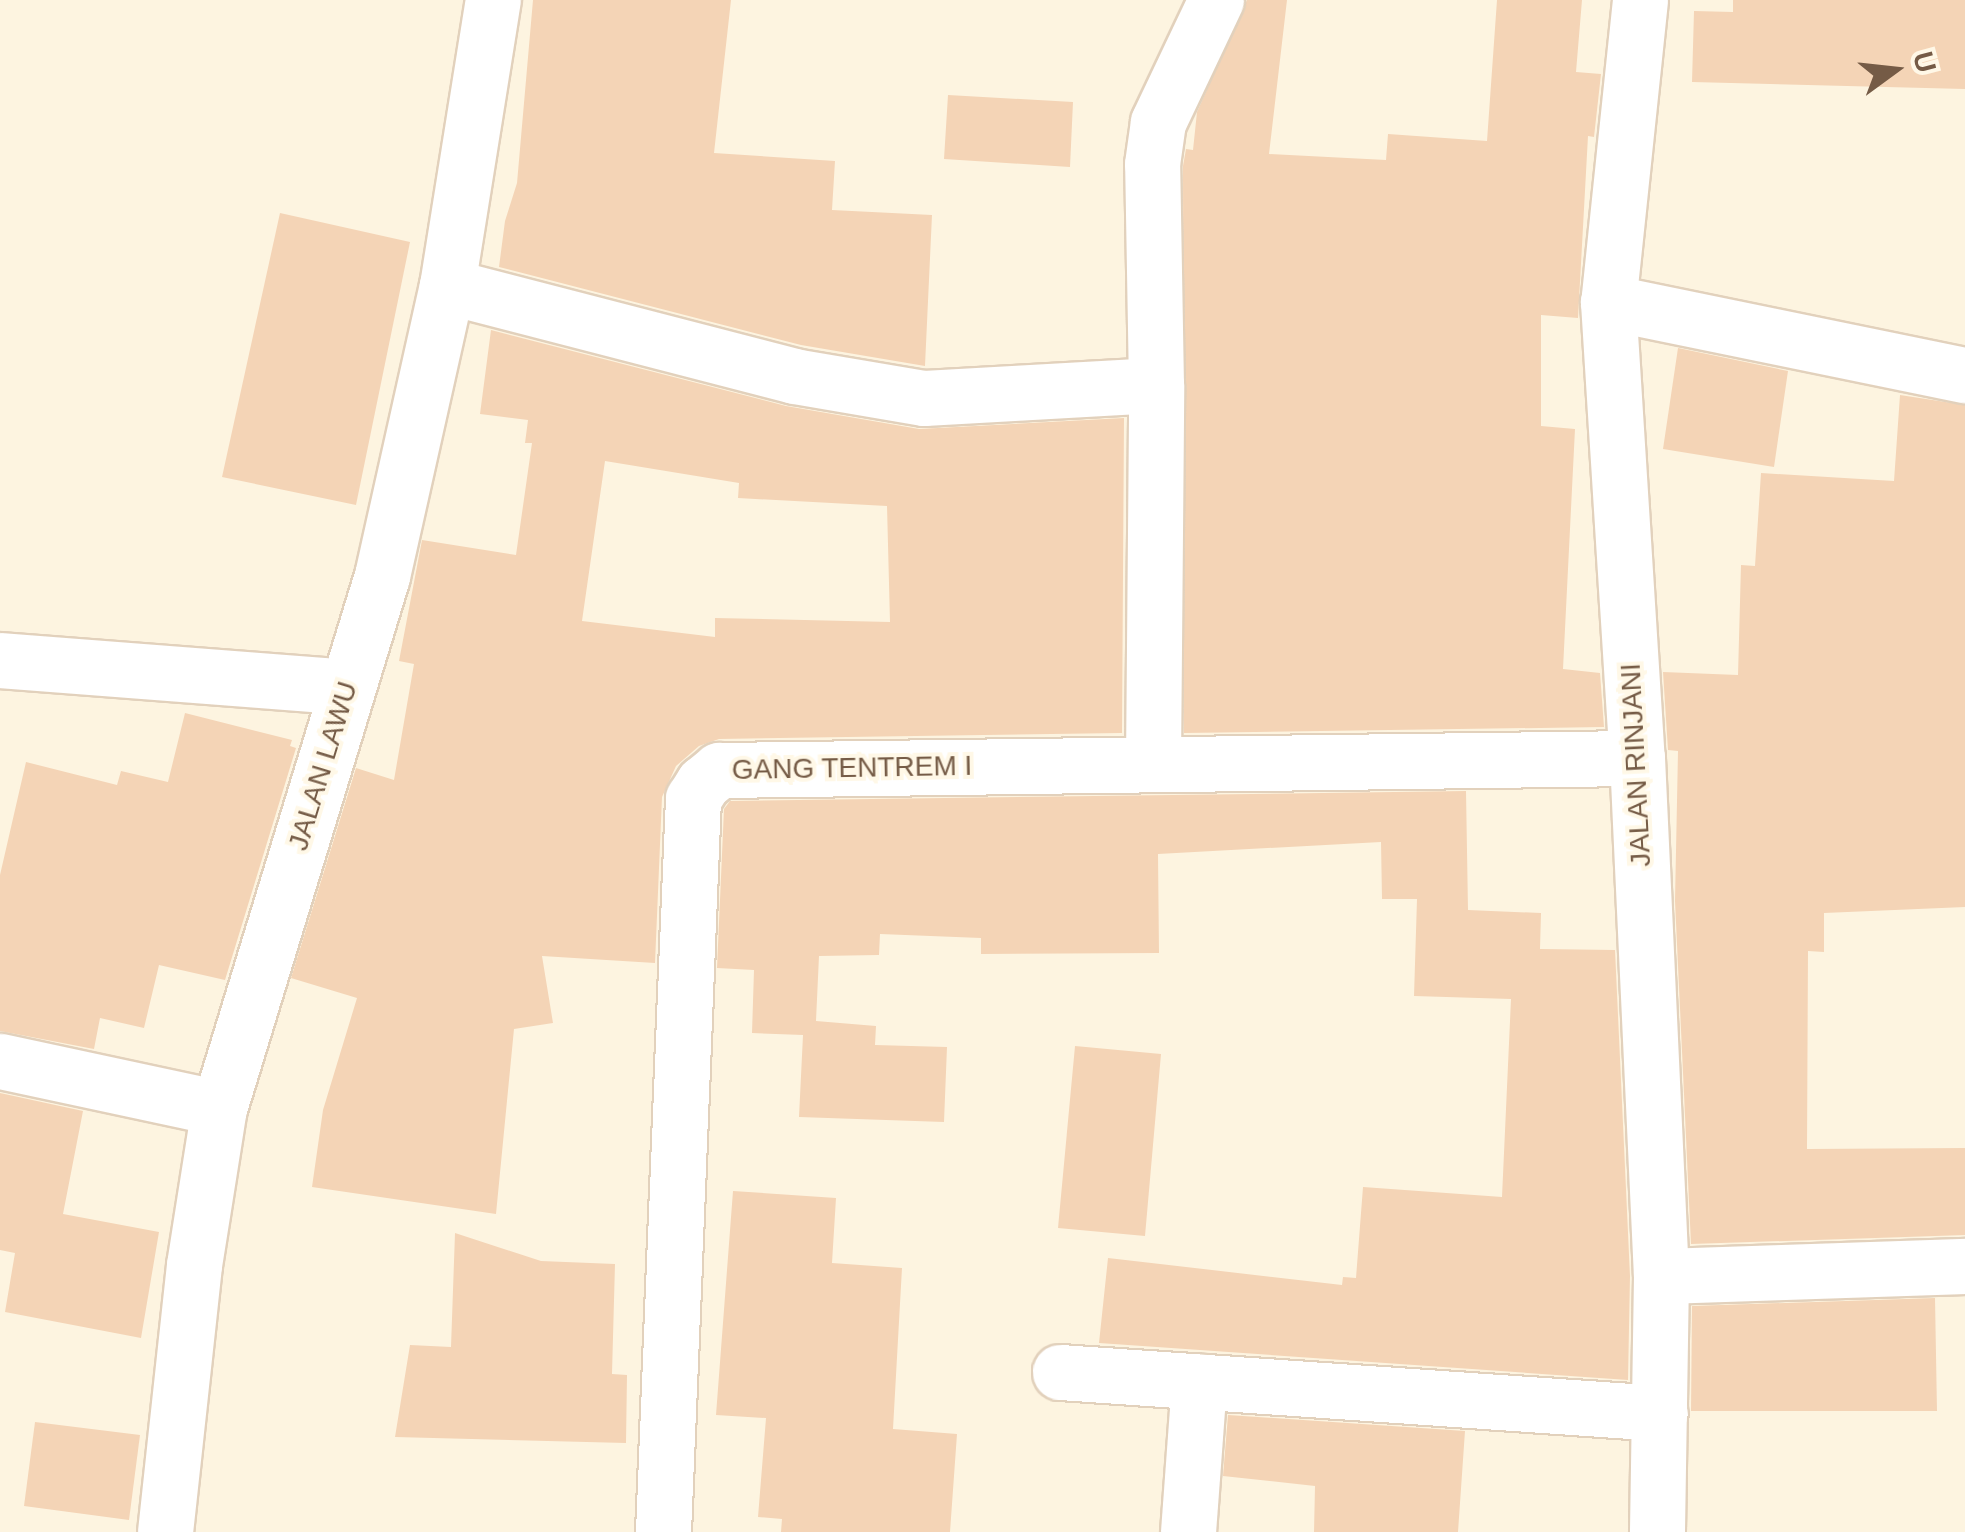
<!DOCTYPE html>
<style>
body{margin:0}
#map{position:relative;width:1965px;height:1532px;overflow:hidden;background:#fdf4e0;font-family:Helvetica,sans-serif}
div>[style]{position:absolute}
.building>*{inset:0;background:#f4d4b6}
.roads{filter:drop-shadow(2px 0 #e2d1bc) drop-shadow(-2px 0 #e2d1bc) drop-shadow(0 2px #e2d1bc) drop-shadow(0 -2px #e2d1bc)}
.minor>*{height:55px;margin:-27.5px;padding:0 27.5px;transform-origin:27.5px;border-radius:27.5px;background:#fff}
.tertiary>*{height:55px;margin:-27.5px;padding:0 27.5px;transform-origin:27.5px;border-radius:27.5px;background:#fff}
span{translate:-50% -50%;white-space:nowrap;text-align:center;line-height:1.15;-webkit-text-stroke:8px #fff8e7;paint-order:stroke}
.street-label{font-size:28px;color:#755b46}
.north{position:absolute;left:1845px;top:20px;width:100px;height:100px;-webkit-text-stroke:8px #fff8e7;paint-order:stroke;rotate:75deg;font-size:28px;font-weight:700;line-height:40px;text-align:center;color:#755b46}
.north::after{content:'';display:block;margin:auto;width:35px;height:45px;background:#755b46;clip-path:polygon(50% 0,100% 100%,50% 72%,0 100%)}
</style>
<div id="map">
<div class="building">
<div style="clip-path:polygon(533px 0,731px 0,714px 153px,835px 161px,832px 210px,932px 215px,925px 366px,801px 345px,499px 267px,505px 221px,517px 183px)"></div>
<div style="clip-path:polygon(1247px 0,1287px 0,1269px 154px,1386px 160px,1388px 134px,1487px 141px,1497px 0,1582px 0,1576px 72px,1601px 74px,1594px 137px,1588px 136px,1578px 318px,1541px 315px,1541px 426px,1575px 429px,1563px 669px,1600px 673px,1604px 727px,1184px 733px,1183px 166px,1186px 149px,1193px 150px,1197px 112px)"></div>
<div style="clip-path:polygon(1733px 0,1965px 0,1965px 89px,1692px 82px,1694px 11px,1733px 12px)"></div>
<div style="clip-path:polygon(948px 95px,1073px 102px,1070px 167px,944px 159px)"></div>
<div style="clip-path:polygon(280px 213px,410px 242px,356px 505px,222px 477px)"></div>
<div style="clip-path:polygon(evenodd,491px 330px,786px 406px,919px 429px,1124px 418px,1122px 733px,719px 739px,699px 746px,676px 766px,662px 797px,655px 963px,542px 956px,553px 1023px,514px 1029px,496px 1214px,312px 1187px,323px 1110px,357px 998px,291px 978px,356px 768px,394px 780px,414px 664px,399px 661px,422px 540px,516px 555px,532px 443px,525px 443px,528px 420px,480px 414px,491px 330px,605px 461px,739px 483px,738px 498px,887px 506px,890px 622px,715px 618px,715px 637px,582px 621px,605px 461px)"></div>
<div style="clip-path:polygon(1678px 348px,1788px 371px,1774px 467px,1663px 449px)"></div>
<div style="clip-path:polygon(1900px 395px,1965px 405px,1965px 907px,1824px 913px,1824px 952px,1808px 951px,1807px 1149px,1965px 1148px,1965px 1235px,1691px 1244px,1675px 901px,1678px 751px,1668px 750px,1663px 672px,1738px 675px,1741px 565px,1755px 566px,1761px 473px,1894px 481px)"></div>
<div style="clip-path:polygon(185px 713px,292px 740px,290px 746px,296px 748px,225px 980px,159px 965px,144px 1028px,100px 1018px,94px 1049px,0 1031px,0 875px,26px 762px,117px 785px,121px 771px,168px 782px)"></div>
<div style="clip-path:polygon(1466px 791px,1468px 910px,1541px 913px,1540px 949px,1615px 950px,1630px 1276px,1628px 1380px,1099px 1343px,1108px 1258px,1342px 1285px,1343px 1277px,1356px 1278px,1363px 1187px,1502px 1197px,1511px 999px,1414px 996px,1417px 899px,1382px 899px,1381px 842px,1158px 854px,1159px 953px,981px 954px,981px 938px,880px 934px,879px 955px,819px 956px,816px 1021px,876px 1026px,875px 1045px,947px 1047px,944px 1122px,799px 1117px,803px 1035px,752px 1033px,754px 970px,717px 968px,724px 809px,730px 801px)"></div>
<div style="clip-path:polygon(1075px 1046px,1161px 1054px,1145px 1236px,1058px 1228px)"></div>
<div style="clip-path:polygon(0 1093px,83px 1111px,63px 1214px,159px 1232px,141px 1338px,5px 1312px,15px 1253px,0 1250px)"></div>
<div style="clip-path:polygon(733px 1191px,836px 1198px,832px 1263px,902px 1268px,893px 1429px,957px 1434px,950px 1532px,781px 1532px,782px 1519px,758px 1517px,766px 1418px,716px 1415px)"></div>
<div style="clip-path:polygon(455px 1233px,541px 1261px,615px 1264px,612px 1374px,627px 1375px,626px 1443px,395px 1437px,410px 1345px,451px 1347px)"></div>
<div style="clip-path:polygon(1935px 1298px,1937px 1411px,1691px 1411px,1692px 1306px)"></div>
<div style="clip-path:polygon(1228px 1415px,1465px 1431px,1458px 1532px,1314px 1532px,1315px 1486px,1223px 1476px)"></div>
<div style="clip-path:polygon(35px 1422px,140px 1435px,129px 1520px,24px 1506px)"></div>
</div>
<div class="roads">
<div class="minor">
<div style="left:1640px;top:0;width:304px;rotate:96deg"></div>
<div style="left:1608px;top:302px;width:457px;rotate:86.4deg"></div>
<div style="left:1637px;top:758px;width:519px;rotate:87.35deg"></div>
<div style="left:1661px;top:1276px;width:256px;rotate:90.9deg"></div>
<div style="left:447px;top:286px;width:358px;rotate:14.5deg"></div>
<div style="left:794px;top:376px;width:132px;rotate:9.6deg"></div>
<div style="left:924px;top:398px;width:232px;rotate:-3.2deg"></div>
<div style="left:1608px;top:302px;width:364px;rotate:11.6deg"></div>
<div style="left:0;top:660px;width:348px;rotate:4.4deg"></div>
<div style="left:1153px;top:762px;width:377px;rotate:-89.5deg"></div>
<div style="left:1156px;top:385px;width:221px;rotate:-91deg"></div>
<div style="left:1152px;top:164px;width:42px;rotate:-81.9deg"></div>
<div style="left:1158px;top:122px;width:135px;rotate:-64.6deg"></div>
<div style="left:0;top:1061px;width:224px;rotate:12.1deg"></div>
<div style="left:1661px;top:1276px;width:304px;rotate:-1.9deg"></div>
<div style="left:1060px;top:1372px;width:601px;rotate:3.91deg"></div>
<div style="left:663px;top:1532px;width:734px;rotate:-87.66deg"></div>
<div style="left:693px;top:799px;width:19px;rotate:-58deg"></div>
<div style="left:703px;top:783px;width:21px;rotate:-39deg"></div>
<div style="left:719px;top:770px;width:918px;rotate:-0.75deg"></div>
<div style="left:1188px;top:1532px;width:151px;rotate:-85.8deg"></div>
</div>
<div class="tertiary">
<div style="left:165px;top:1532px;width:269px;rotate:-83.8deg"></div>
<div style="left:194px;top:1265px;width:159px;rotate:-81deg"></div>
<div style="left:219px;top:1108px;width:556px;rotate:-72.97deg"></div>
<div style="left:382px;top:576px;width:297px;rotate:-77.4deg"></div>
<div style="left:447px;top:286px;width:290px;rotate:-80.9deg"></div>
</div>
</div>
<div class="street-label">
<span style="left:1636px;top:765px;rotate:-93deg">JALAN RINJANI</span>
<span style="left:323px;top:766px;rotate:-73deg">JALAN LAWU</span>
<span style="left:852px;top:768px;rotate:-1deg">GANG TENTREM I</span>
</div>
<div class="north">U</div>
</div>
